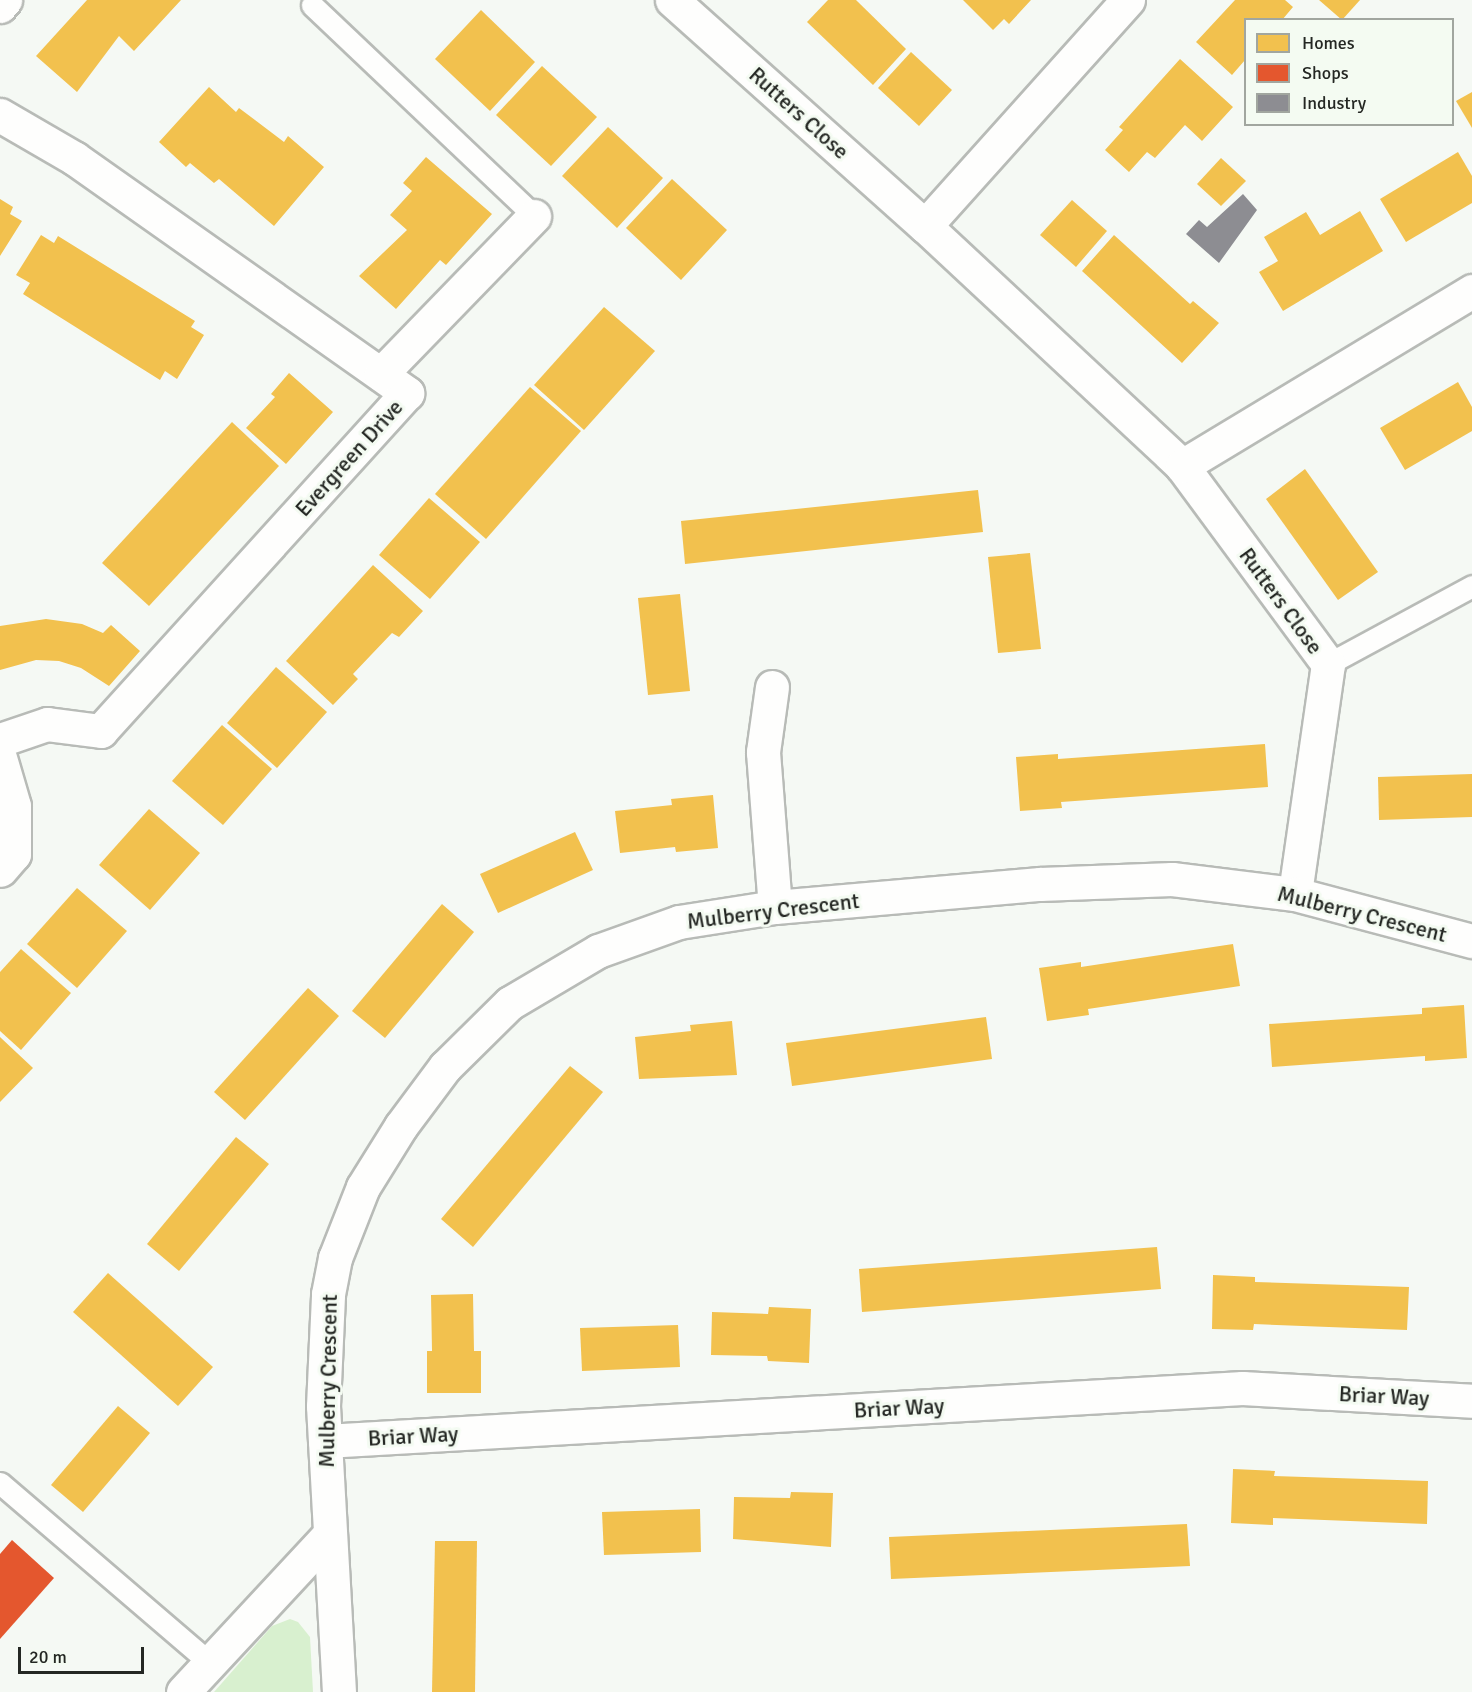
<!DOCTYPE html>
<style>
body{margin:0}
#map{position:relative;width:1472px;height:1692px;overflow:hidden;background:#f5f9f4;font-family:Signika,sans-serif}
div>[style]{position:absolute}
.green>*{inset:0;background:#d8f0cf}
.homes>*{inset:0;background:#f2c14e}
.shops>*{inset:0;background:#e4572e}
.industry>*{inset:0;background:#8d8d92}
.roads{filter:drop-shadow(2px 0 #b8bbb7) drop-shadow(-2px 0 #b8bbb7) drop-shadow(0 2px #b8bbb7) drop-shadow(0 -2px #b8bbb7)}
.service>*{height:21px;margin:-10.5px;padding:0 10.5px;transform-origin:10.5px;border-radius:10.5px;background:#fefefd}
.minor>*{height:33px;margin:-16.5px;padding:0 16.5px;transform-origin:16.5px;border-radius:16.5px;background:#fefefd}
span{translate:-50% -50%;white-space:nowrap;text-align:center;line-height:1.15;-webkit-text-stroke:6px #f4fbf2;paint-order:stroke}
.street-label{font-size:22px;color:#242723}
.legend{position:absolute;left:1244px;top:18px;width:210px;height:108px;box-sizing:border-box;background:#f4fbf2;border:2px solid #a1a69f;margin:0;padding:8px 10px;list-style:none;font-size:18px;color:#242723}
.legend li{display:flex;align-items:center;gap:12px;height:30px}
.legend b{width:30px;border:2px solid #a1a69f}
.scale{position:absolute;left:18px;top:1647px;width:126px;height:27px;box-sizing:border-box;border:3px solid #242723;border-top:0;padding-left:8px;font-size:18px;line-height:21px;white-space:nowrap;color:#242723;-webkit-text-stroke:4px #f4fbf2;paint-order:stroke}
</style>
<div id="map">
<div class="green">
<div style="clip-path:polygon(290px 1619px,298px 1622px,310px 1637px,313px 1692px,214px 1692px,272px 1626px)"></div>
</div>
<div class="homes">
<div style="clip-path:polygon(87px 0,181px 0,134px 51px,119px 36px,77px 92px,36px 56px)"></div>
<div style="clip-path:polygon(828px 0,856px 0,906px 49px,873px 85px,807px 22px)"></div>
<div style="clip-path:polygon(963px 0,1031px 0,1009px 24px,1004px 19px,993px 30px)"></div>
<div style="clip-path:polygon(1235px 0,1285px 0,1293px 7px,1282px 20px,1245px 20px,1245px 60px,1232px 75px,1196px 42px)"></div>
<div style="clip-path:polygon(1319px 0,1360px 0,1342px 20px)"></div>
<div style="clip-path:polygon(481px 10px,535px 62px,490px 111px,435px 59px)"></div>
<div style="clip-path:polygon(911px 52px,952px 90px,919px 126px,878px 88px)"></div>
<div style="clip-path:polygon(1180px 59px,1233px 107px,1202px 141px,1185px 125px,1155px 158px,1147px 152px,1129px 172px,1105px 150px,1123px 130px,1119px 127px)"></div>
<div style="clip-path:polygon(542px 66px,597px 117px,551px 166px,496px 115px)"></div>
<div style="clip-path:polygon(209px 87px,236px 112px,239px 108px,284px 142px,288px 136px,324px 167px,274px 226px,219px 179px,214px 183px,190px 163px,186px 167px,159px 142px)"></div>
<div style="clip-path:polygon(1472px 92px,1472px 128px,1456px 101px)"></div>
<div style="clip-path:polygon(608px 127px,663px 178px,617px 228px,562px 176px)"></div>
<div style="clip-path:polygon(1458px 152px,1472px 176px,1472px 203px,1406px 242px,1380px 199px)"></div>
<div style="clip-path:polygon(426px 157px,492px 214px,446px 265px,440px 260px,396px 309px,359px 276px,407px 230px,390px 215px,412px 191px,403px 183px)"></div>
<div style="clip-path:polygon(1221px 158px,1246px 181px,1221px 206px,1197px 184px)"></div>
<div style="clip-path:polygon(672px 179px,727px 230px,681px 280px,626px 228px)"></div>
<div style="clip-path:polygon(0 199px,13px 207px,10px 214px,22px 221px,0 256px)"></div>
<div style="clip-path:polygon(1072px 200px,1107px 231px,1076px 267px,1040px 235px)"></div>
<div style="clip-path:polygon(1360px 211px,1383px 251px,1283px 311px,1259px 272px,1278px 261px,1264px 237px,1306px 212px,1320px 235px)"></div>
<div style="clip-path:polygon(41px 235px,54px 243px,58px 236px,195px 321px,191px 327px,204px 335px,177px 379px,165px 371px,160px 380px,23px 294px,30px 283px,16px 275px)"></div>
<div style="clip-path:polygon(1114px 235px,1190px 304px,1193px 301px,1219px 323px,1182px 363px,1082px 271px)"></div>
<div style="clip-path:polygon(604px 307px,655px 351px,584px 430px,534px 385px)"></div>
<div style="clip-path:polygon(289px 373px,333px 412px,286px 464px,246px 428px,275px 397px,271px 394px)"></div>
<div style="clip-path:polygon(1458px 382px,1472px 407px,1472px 431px,1405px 470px,1380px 428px)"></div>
<div style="clip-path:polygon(530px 387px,581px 431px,486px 539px,435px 494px)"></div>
<div style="clip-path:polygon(232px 422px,279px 466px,149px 606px,102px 563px)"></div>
<div style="clip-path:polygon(1305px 469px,1378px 572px,1338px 600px,1266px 499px)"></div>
<div style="clip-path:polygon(978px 490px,983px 532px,685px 564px,681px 521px)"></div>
<div style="clip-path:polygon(429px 498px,480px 542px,430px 599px,379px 555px)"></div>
<div style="clip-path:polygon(1030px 553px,1041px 649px,998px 653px,988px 557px)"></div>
<div style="clip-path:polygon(373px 565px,423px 611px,399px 637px,392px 633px,371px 655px,353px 674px,358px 679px,333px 705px,286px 661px)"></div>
<div style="clip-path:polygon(680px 594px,690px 691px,648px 695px,638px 598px)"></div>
<div style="clip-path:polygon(46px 619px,82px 624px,103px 633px,111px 625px,140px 651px,109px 686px,81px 668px,59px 661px,36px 660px,0 670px,0 626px)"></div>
<div style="clip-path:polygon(276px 667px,327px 712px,277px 768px,227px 723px)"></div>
<div style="clip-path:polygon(222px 725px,272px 769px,223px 825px,172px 781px)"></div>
<div style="clip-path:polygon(1265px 744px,1268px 787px,1061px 802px,1062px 808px,1020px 811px,1016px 757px,1058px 754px,1058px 759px)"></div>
<div style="clip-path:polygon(1472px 774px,1472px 817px,1379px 820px,1378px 777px)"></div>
<div style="clip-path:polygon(713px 795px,718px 848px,676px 852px,675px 847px,620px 853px,615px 811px,672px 805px,671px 799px)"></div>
<div style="clip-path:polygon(149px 809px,200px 853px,150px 910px,99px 865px)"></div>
<div style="clip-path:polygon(575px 832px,593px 870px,498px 913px,480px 874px)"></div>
<div style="clip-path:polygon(77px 888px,127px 931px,77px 988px,27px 944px)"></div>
<div style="clip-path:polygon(442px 904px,474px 932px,385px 1038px,352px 1011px)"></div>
<div style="clip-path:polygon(1233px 944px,1240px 986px,1088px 1009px,1089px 1015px,1047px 1021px,1039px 968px,1081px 962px,1081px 967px)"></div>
<div style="clip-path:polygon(21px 949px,71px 993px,21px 1050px,0 1031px,0 972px)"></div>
<div style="clip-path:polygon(308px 988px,339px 1016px,245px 1120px,214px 1092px)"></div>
<div style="clip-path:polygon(1464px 1005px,1467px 1058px,1425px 1061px,1425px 1056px,1272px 1067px,1269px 1024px,1422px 1014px,1422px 1008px)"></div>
<div style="clip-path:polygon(986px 1017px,992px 1059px,792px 1086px,786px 1043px)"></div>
<div style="clip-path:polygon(732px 1021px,737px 1075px,639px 1079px,635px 1037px,691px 1031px,690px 1025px)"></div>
<div style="clip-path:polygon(0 1037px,33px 1068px,0 1102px)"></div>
<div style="clip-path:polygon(570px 1066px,603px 1092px,473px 1247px,441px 1219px)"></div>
<div style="clip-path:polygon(236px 1137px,269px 1164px,179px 1271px,147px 1244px)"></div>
<div style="clip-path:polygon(1157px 1247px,1161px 1289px,862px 1312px,859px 1269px)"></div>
<div style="clip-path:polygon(108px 1273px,213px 1367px,178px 1406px,73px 1312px)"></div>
<div style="clip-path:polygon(1213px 1275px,1255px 1277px,1255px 1282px,1409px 1287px,1407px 1330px,1254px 1324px,1253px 1330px,1212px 1329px)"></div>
<div style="clip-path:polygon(473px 1294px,474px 1351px,481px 1351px,481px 1393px,427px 1393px,427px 1351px,432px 1351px,431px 1295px)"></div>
<div style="clip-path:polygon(769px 1307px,811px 1309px,809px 1363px,768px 1361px,767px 1356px,711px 1355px,712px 1312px,768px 1314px)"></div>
<div style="clip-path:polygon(678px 1325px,680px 1367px,582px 1371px,580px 1328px)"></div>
<div style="clip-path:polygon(118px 1406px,150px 1433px,83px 1512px,51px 1485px)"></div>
<div style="clip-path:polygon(1233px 1469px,1275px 1471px,1274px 1476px,1428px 1481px,1427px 1524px,1273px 1518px,1273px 1525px,1231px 1523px)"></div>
<div style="clip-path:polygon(791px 1492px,833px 1493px,831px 1547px,733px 1539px,734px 1497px,790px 1498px)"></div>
<div style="clip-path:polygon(700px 1509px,701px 1552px,604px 1555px,602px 1512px)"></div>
<div style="clip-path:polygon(1187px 1524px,1190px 1566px,891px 1579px,889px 1537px)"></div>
<div style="clip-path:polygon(435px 1541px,477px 1541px,475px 1692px,432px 1692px)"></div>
</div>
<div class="shops">
<div style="clip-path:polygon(12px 1540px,54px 1578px,0 1639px,0 1554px)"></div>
</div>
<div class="industry">
<div style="clip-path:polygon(1243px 194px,1257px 210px,1219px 263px,1186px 234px,1199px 220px,1207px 227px)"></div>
</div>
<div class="roads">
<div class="service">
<div style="left:312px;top:5px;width:306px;rotate:43.5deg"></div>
<div style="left:1328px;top:664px;width:164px;rotate:-28.4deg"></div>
<div style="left:0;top:1483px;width:277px;rotate:40.6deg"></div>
</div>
<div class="minor">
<div style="left:672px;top:0;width:339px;rotate:41.8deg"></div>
<div style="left:925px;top:226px;width:352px;rotate:43deg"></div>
<div style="left:1182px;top:466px;width:246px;rotate:53.6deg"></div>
<div style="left:1328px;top:664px;width:232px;rotate:98.2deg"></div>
<div style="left:0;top:6px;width:8px;rotate:-50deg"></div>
<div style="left:0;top:115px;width:86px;rotate:30.2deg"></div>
<div style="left:74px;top:158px;width:408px;rotate:35.2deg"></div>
<div style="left:407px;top:393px;width:456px;rotate:132.2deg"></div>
<div style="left:101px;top:731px;width:54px;rotate:-172.6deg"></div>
<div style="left:47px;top:724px;width:50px;rotate:161.2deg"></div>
<div style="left:925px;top:226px;width:304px;rotate:-48.1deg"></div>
<div style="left:381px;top:374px;width:220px;rotate:-45.9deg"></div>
<div style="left:1182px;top:466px;width:339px;rotate:-31.1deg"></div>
<div style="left:772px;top:687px;width:66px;rotate:97.9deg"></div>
<div style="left:763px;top:752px;width:155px;rotate:85.6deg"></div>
<div style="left:0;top:758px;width:50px;rotate:73.7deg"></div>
<div style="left:14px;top:806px;width:48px;rotate:90deg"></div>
<div style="left:14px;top:854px;width:21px;rotate:131deg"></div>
<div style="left:325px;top:1441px;width:919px;rotate:-3.31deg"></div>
<div style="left:1242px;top:1388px;width:230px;rotate:3.2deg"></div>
<div style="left:183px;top:1692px;width:214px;rotate:-47.1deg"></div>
<div style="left:339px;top:1692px;width:286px;rotate:-93.2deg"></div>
<div style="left:323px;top:1406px;width:112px;rotate:-87.4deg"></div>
<div style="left:328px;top:1294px;width:37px;rotate:-79deg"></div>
<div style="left:335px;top:1258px;width:76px;rotate:-68.5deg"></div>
<div style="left:363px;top:1187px;width:72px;rotate:-58.1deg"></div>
<div style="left:401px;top:1126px;width:74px;rotate:-53.3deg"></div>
<div style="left:445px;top:1067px;width:91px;rotate:-44.6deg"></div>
<div style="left:510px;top:1003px;width:102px;rotate:-30.6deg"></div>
<div style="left:598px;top:951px;width:86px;rotate:-19.7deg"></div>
<div style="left:679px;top:922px;width:97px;rotate:-8.9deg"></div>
<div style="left:775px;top:907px;width:266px;rotate:-5deg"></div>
<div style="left:1040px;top:884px;width:132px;rotate:-2.2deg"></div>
<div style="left:1172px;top:879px;width:124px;rotate:7deg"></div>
<div style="left:1295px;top:894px;width:183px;rotate:14.9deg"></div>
</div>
</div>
<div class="street-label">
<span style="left:799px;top:113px;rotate:42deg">Rutters Close</span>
<span style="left:349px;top:458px;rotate:-48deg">Evergreen Drive</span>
<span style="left:1281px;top:601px;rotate:54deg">Rutters Close</span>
<span style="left:773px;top:911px;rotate:-7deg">Mulberry Crescent</span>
<span style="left:1362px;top:914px;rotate:14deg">Mulberry Crescent</span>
<span style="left:328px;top:1381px;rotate:-89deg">Mulberry Crescent</span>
<span style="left:1384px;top:1396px;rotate:3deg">Briar Way</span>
<span style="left:899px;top:1408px;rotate:-3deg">Briar Way</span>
<span style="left:413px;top:1436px;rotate:-3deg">Briar Way</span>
</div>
<ul class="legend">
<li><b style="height:16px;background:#f2c14e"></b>Homes</li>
<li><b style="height:16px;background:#e4572e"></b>Shops</li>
<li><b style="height:16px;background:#8d8d92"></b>Industry</li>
</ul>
<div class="scale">20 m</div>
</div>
